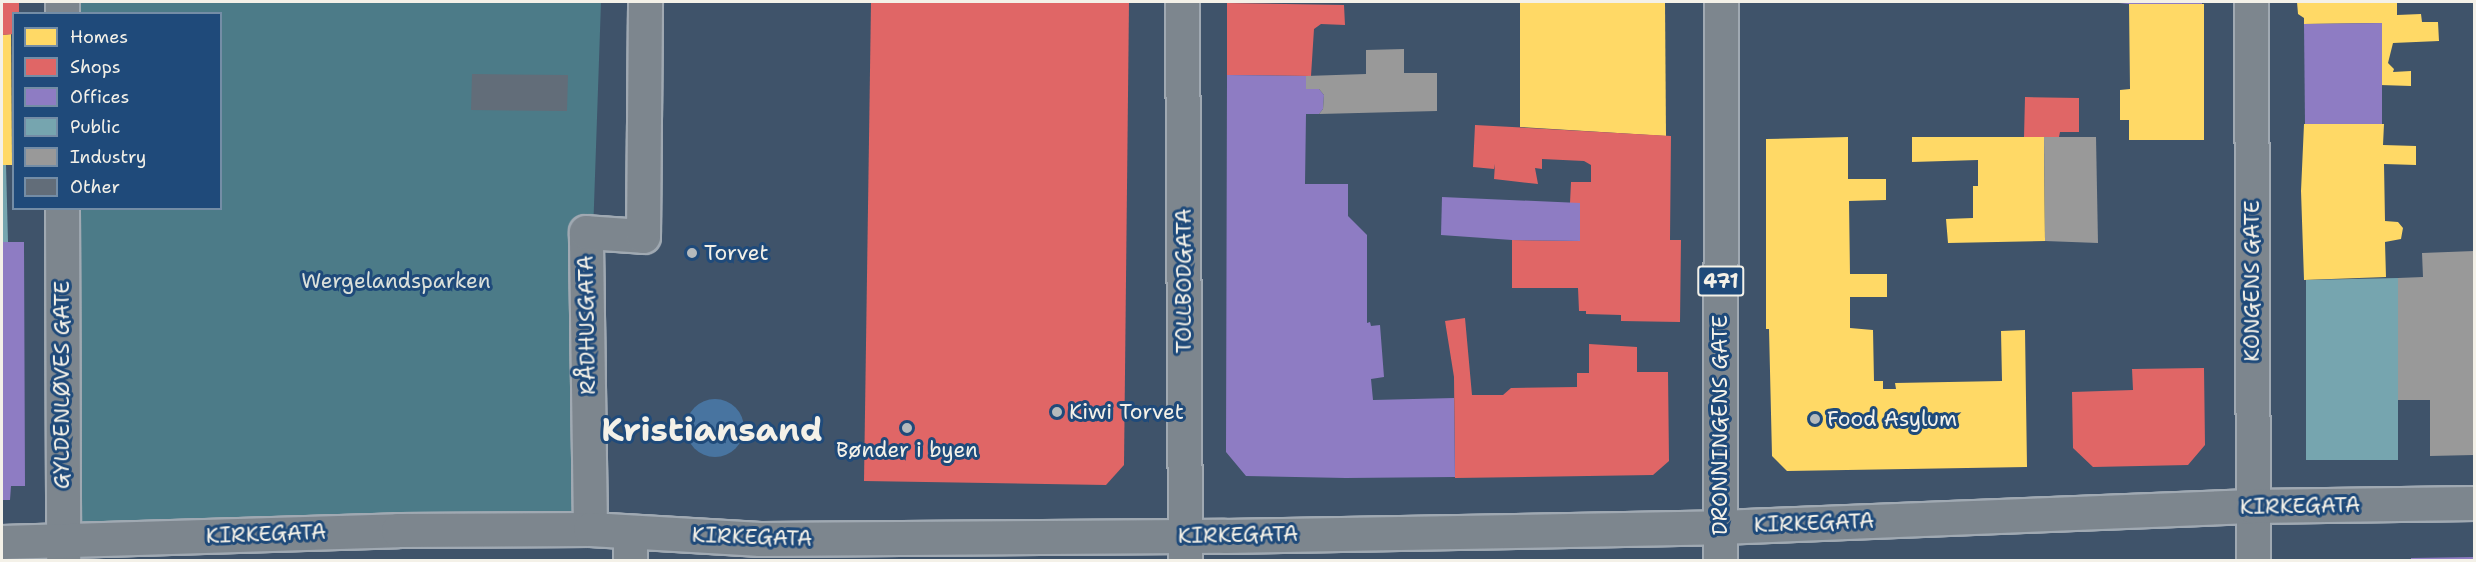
<!DOCTYPE html>
<meta charset="utf-8">
<style>
body{margin:0}
#map{position:relative;width:2476px;height:562px;overflow:hidden;background:#3f536a;font-family:"Shantell Sans",sans-serif}
div>[style]{position:absolute}
.green>*{inset:0;background:#4c7b88}
.water>*{inset:0;background:#4874a0}
.round{border-radius:50%}
.homes>*{inset:0;background:#ffd966}
.shops>*{inset:0;background:#e06666}
.offices>*{inset:0;background:#8e7cc3}
.public>*{inset:0;background:#76a5af}
.industry>*{inset:0;background:#999}
.building>*{inset:0;background:#626d79}
.roads{filter:drop-shadow(2px 0 #a0a9b2) drop-shadow(-2px 0 #a0a9b2) drop-shadow(0 2px #a0a9b2) drop-shadow(0 -2px #a0a9b2)}
.street>*{height:33px;margin:-16.5px;padding:0 16.5px;transform-origin:16.5px;border-radius:16.5px;background:#7d868e}
.secondary>*{height:33px;margin:-16.5px;padding:0 16.5px;transform-origin:16.5px;border-radius:16.5px;background:#7d868e}
.primary>*{height:33px;margin:-16.5px;padding:0 16.5px;transform-origin:16.5px;border-radius:16.5px;background:#7d868e}
.dots>*{width:16px;height:16px;translate:-50% -50%;box-sizing:border-box;border:3px solid #1f4a7a;border-radius:50%}
span{translate:-50% -50%;white-space:nowrap;text-align:center;line-height:1.15;-webkit-text-stroke:6px #1f4a7a;paint-order:stroke}
.shield-label span{padding:2px 4px;background:#1f4a7a;border:2px solid;border-radius:4px;-webkit-text-stroke-width:0}
.shield-label{font-size:20px;color:#f4f1e8;font-weight:700}
.poi-label{font-size:21px;color:#f4f1e8}
.left{translate:0 -50%;text-align:left}
.park-label{font-size:21px;color:#dbe0da}
.street-label{font-size:21px;color:#f4f1e8}
.town-label{font-size:33px;color:#f4f1e8;font-weight:700}
.frame{position:absolute;inset:0;border:3px solid #f4f1e8;pointer-events:none}
.legend{position:absolute;left:12px;top:12px;width:210px;height:198px;box-sizing:border-box;background:#1f4a7a;border:2px solid #748da6;margin:0;padding:8px 10px;list-style:none;font-size:18px;color:#f4f1e8}
.legend li{display:flex;align-items:center;gap:12px;height:30px}
.legend b{width:30px;border:2px solid #748da6}
</style>
<div id="map">
<div class="green">
<div style="clip-path:polygon(79px 2px,601px 2px,583px 524px,61px 532px,71px 209px,220px 208px,220px 14px,79px 13px)"></div>
</div>
<div class="water">
<div class="round" style="left:686px;top:399px;width:58px;height:58px"></div>
</div>
<div class="homes">
<div style="clip-path:polygon(1520px 2px,1665px 2px,1666px 136px,1520px 127px)"></div>
<div style="clip-path:polygon(2297px 2px,2397px 2px,2397px 15px,2421px 14px,2422px 22px,2438px 22px,2439px 41px,2393px 43px,2388px 63px,2394px 69px,2393px 72px,2411px 71px,2411px 86px,2380px 85px,2382px 23px,2304px 24px,2304px 18px,2298px 14px)"></div>
<div style="clip-path:polygon(2129px 4px,2204px 4px,2204px 140px,2129px 140px,2129px 120px,2120px 120px,2120px 90px,2130px 89px)"></div>
<div style="clip-path:polygon(11px 34px,12px 165px,2px 165px,2px 35px)"></div>
<div style="clip-path:polygon(2304px 124px,2384px 124px,2383px 145px,2416px 146px,2416px 165px,2384px 164px,2385px 221px,2398px 222px,2403px 228px,2401px 239px,2385px 242px,2386px 277px,2304px 280px,2301px 191px)"></div>
<div style="clip-path:polygon(1848px 137px,1848px 179px,1886px 179px,1886px 200px,1849px 201px,1850px 274px,1887px 274px,1887px 297px,1850px 297px,1850px 328px,1873px 330px,1874px 381px,1883px 381px,1883px 389px,1896px 389px,1895px 383px,2002px 381px,2001px 331px,2025px 330px,2027px 467px,1787px 471px,1772px 456px,1769px 329px,1766px 329px,1766px 139px)"></div>
<div style="clip-path:polygon(1912px 137px,2044px 137px,2045px 241px,1948px 243px,1946px 219px,1973px 218px,1973px 186px,1978px 186px,1978px 160px,1912px 162px)"></div>
</div>
<div class="shops">
<div style="clip-path:polygon(2px 2px,19px 2px,19px 14px,14px 14px,14px 34px,2px 35px)"></div>
<div style="clip-path:polygon(871px 2px,1129px 2px,1124px 465px,1106px 485px,864px 481px)"></div>
<div style="clip-path:polygon(1227px 3px,1344px 5px,1345px 25px,1321px 24px,1314px 29px,1311px 76px,1227px 75px)"></div>
<div style="clip-path:polygon(2025px 97px,2079px 98px,2079px 132px,2060px 132px,2059px 137px,2024px 137px)"></div>
<div style="clip-path:polygon(1475px 125px,1671px 136px,1670px 240px,1681px 240px,1680px 322px,1621px 321px,1621px 315px,1586px 314px,1586px 311px,1579px 311px,1578px 288px,1512px 288px,1512px 240px,1580px 241px,1580px 203px,1570px 203px,1571px 182px,1591px 182px,1591px 165px,1584px 161px,1542px 159px,1542px 169px,1535px 168px,1538px 184px,1494px 179px,1495px 164px,1494px 169px,1473px 167px)"></div>
<div style="clip-path:polygon(1465px 318px,1472px 395px,1503px 395px,1511px 388px,1577px 387px,1577px 373px,1589px 373px,1589px 344px,1637px 347px,1637px 372px,1668px 372px,1669px 461px,1653px 475px,1455px 478px,1454px 377px,1445px 321px)"></div>
<div style="clip-path:polygon(2204px 368px,2205px 445px,2188px 465px,2093px 467px,2073px 448px,2072px 392px,2133px 390px,2132px 369px)"></div>
</div>
<div class="offices">
<div style="clip-path:polygon(2109px 2px,2202px 2px,2202px 4px,2129px 4px)"></div>
<div style="clip-path:polygon(2382px 23px,2382px 124px,2305px 124px,2304px 24px)"></div>
<div style="clip-path:polygon(1227px 75px,1306px 76px,1306px 89px,1319px 89px,1324px 95px,1323px 109px,1319px 114px,1306px 114px,1305px 184px,1348px 184px,1348px 216px,1367px 235px,1367px 323px,1370px 322px,1371px 326px,1380px 325px,1384px 377px,1371px 379px,1373px 400px,1454px 398px,1455px 477px,1346px 478px,1246px 476px,1226px 452px)"></div>
<div style="clip-path:polygon(1442px 197px,1580px 203px,1580px 241px,1512px 240px,1441px 235px)"></div>
<div style="clip-path:polygon(2px 242px,24px 242px,25px 486px,11px 486px,10px 500px,2px 500px)"></div>
<div style="clip-path:polygon(2474px 557px,2474px 560px,2411px 560px,2411px 558px)"></div>
</div>
<div class="public">
<div style="clip-path:polygon(2px 165px,6px 165px,8px 242px,2px 242px)"></div>
<div style="clip-path:polygon(2398px 278px,2398px 460px,2306px 460px,2306px 280px)"></div>
</div>
<div class="industry">
<div style="clip-path:polygon(1404px 49px,1404px 73px,1437px 73px,1437px 111px,1319px 114px,1323px 109px,1324px 95px,1319px 89px,1306px 89px,1306px 76px,1366px 74px,1366px 50px)"></div>
<div style="clip-path:polygon(2044px 137px,2096px 137px,2098px 243px,2045px 241px)"></div>
<div style="clip-path:polygon(2474px 251px,2474px 455px,2430px 456px,2430px 400px,2398px 400px,2398px 278px,2423px 277px,2422px 253px)"></div>
</div>
<div class="building">
<div style="clip-path:polygon(472px 74px,568px 75px,567px 111px,471px 110px)"></div>
</div>
<div class="roads">
<div class="street">
<div style="left:62px;top:2px;width:12px;rotate:90deg"></div>
<div style="left:2251px;top:2px;width:558px;rotate:89.79deg"></div>
<div style="left:62px;top:208px;width:352px;rotate:89.8deg"></div>
<div style="left:590px;top:529px;width:297px;rotate:-90.8deg"></div>
<div style="left:586px;top:232px;width:57px;rotate:4deg"></div>
<div style="left:643px;top:236px;width:234px;rotate:-89.5deg"></div>
<div style="left:2px;top:542px;width:396px;rotate:-1.7deg"></div>
<div style="left:398px;top:530px;width:192px;rotate:-0.3deg"></div>
<div style="left:590px;top:529px;width:170px;rotate:3.4deg"></div>
<div style="left:760px;top:539px;width:464px;rotate:-0.4deg"></div>
<div style="left:1224px;top:536px;width:496px;rotate:-1deg"></div>
<div style="left:1720px;top:527px;width:532px;rotate:-2.26deg"></div>
<div style="left:2252px;top:506px;width:222px;rotate:-0.8deg"></div>
<div style="left:630px;top:560px;width:28px;rotate:-90deg"></div>
</div>
<div class="secondary">
<div style="left:1182px;top:2px;width:558px;rotate:89.69deg"></div>
</div>
<div class="primary">
<div style="left:1720px;top:560px;width:558px;rotate:-89.9deg"></div>
</div>
</div>
<div class="dots">
<div style="left:692px;top:253px;background:#b5babc"></div>
<div style="left:1057px;top:412px;background:#b5babc"></div>
<div style="left:1815px;top:419px;background:#b5babc"></div>
<div style="left:907px;top:428px;background:#b5babc"></div>
</div>
<div class="shield-label">
<span style="left:1721px;top:281px">471</span>
</div>
<div class="poi-label">
<span class="left" style="left:704px;top:253px">Torvet</span>
<span class="left" style="left:1069px;top:412px">Kiwi Torvet</span>
<span class="left" style="left:1827px;top:419px">Food Asylum</span>
<span style="left:907px;top:450px">Bønder i byen</span>
</div>
<div class="park-label">
<span style="left:396px;top:281px">Wergelandsparken</span>
</div>
<div class="street-label">
<span style="left:1184px;top:281px;rotate:-90deg">TOLLBODGATA</span>
<span style="left:2252px;top:281px;rotate:-90deg">KONGENS GATE</span>
<span style="left:587px;top:325px;rotate:-91deg">RÅDHUSGATA</span>
<span style="left:62px;top:385px;rotate:-90deg">GYLDENLØVES GATE</span>
<span style="left:1720px;top:425px;rotate:-90deg">DRONNINGENS GATE</span>
<span style="left:2300px;top:506px;rotate:-1deg">KIRKEGATA</span>
<span style="left:1814px;top:523px;rotate:-2deg">KIRKEGATA</span>
<span style="left:266px;top:534px;rotate:-2deg">KIRKEGATA</span>
<span style="left:1238px;top:535px;rotate:-1deg">KIRKEGATA</span>
<span style="left:752px;top:537px;rotate:2deg">KIRKEGATA</span>
</div>
<div class="town-label">
<span style="left:712px;top:430px">Kristiansand</span>
</div>
<div class="frame"></div>
<ul class="legend">
<li><b style="height:16px;background:#ffd966"></b>Homes</li>
<li><b style="height:16px;background:#e06666"></b>Shops</li>
<li><b style="height:16px;background:#8e7cc3"></b>Offices</li>
<li><b style="height:16px;background:#76a5af"></b>Public</li>
<li><b style="height:16px;background:#999"></b>Industry</li>
<li><b style="height:16px;background:#626d79"></b>Other</li>
</ul>
</div>
